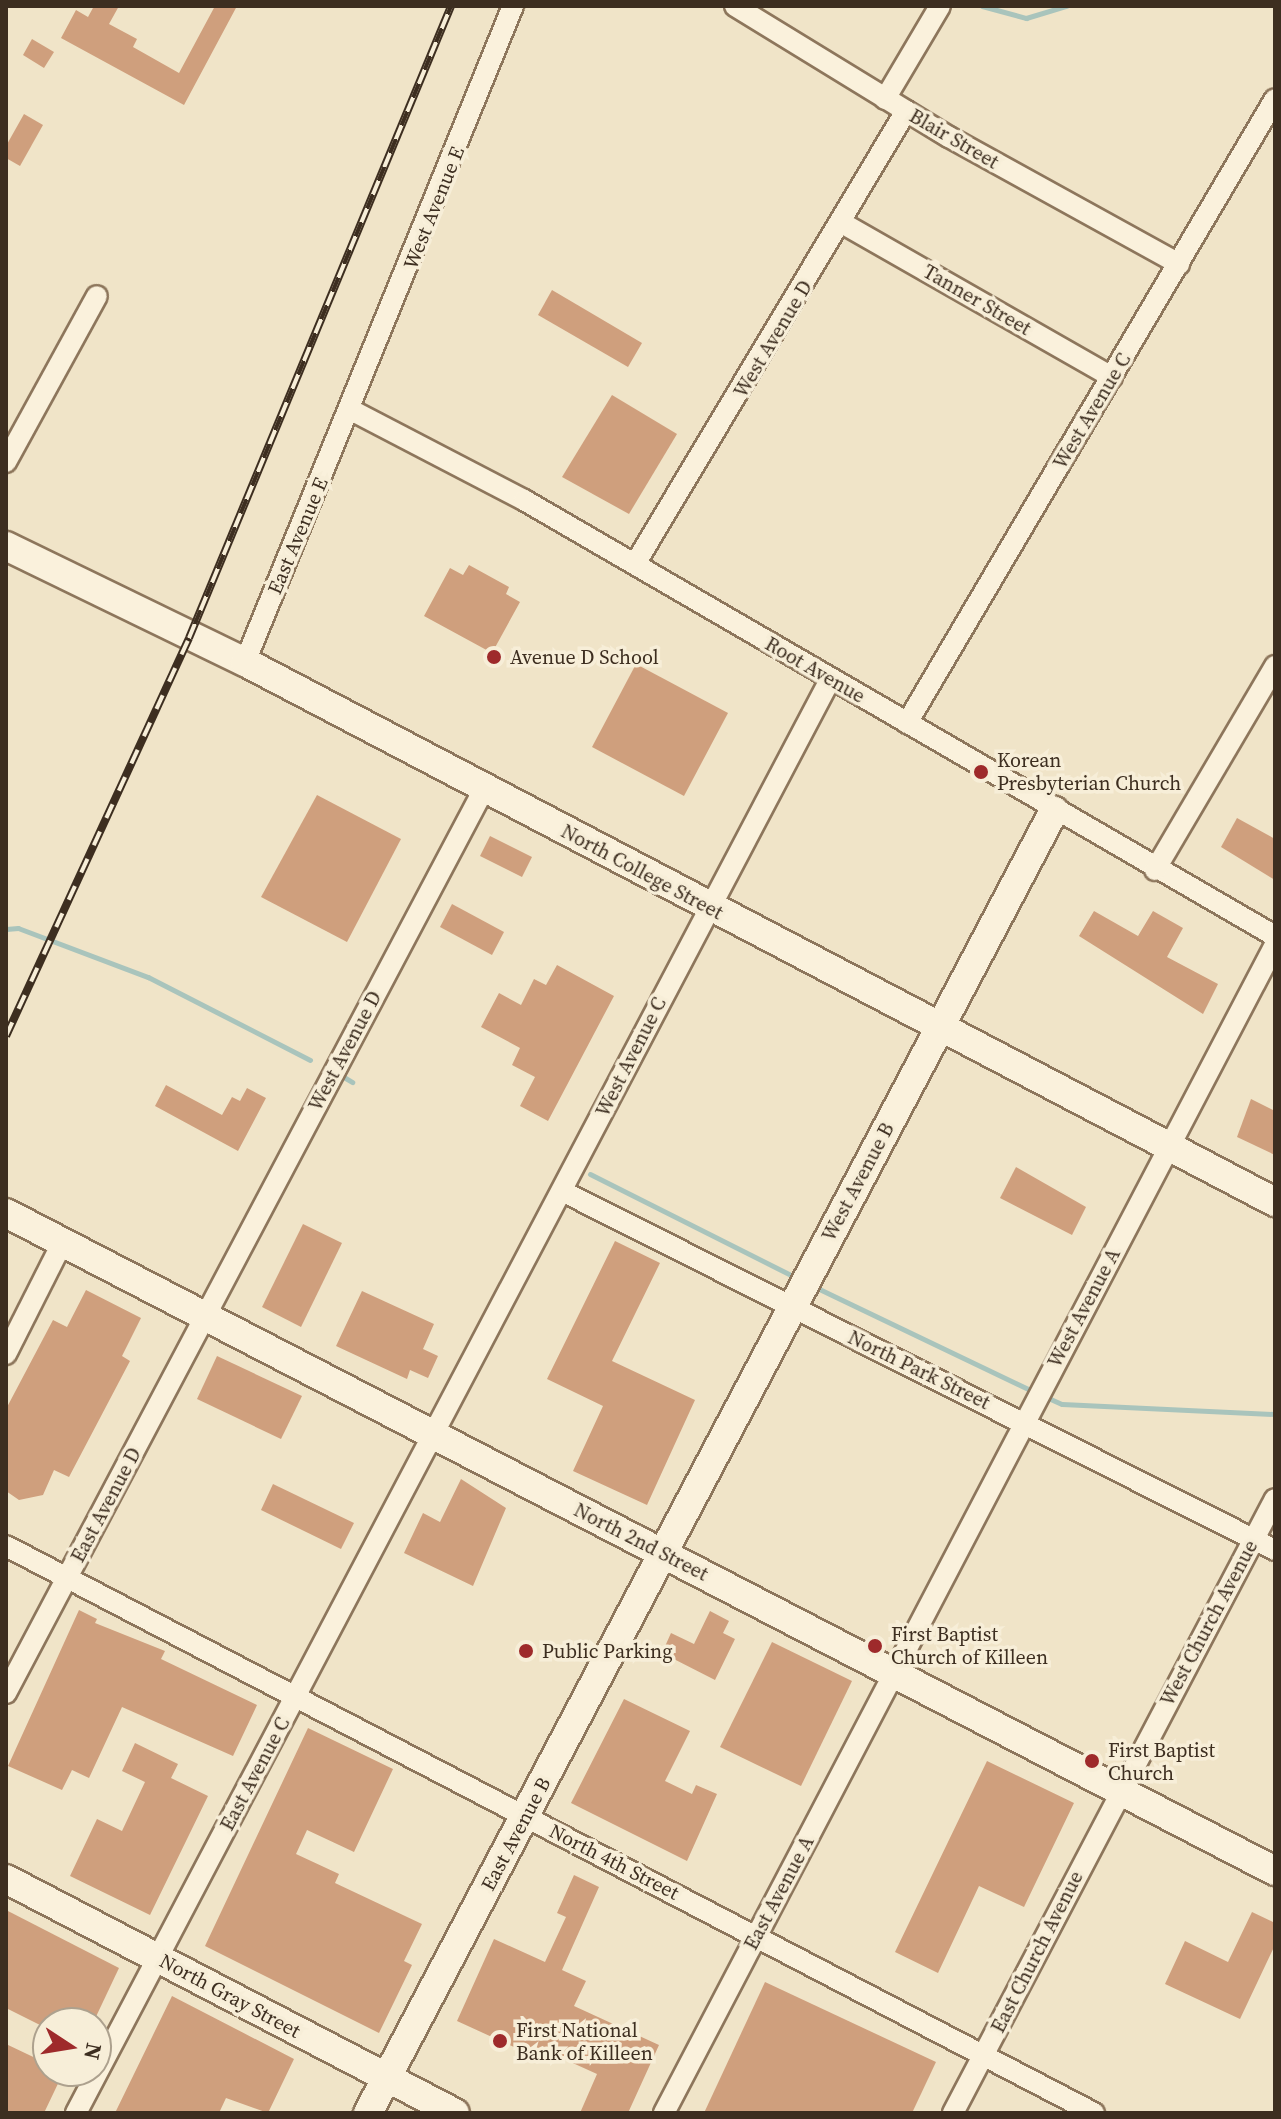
<!DOCTYPE html>
<style>
body{margin:0}
#map{position:relative;width:1281px;height:2119px;overflow:hidden;background:#f0e4c8;font-family:"Source Serif 4",serif}
div>[style]{position:absolute}
.stream>*{height:5px;margin:-2.5px;padding:0 2.5px;transform-origin:2.5px;border-radius:2.5px;background:#a9c4bc}
.building>*{inset:0;background:#cf9f7d}
.roads{filter:drop-shadow(2px 0 #8d765c) drop-shadow(-2px 0 #8d765c) drop-shadow(0 2px #8d765c) drop-shadow(0 -2px #8d765c)}
.street>*{height:20px;margin:-10px;padding:0 10px;transform-origin:10px;border-radius:10px;background:#faf1dc}
.secondary>*{height:28px;margin:-14px;padding:0 14px;transform-origin:14px;border-radius:14px;background:#faf1dc}
.rail>*{height:8px;margin-top:-4px;transform-origin:0;background:repeating-linear-gradient(90deg,#f7eed8 0 15px,#3d2e20 0 30px);box-sizing:border-box;border-block:2px solid #3d2e20}
.dots>*{width:22px;height:22px;translate:-50% -50%;box-sizing:border-box;border:4px solid #f7eed8;border-radius:50%}
span{translate:-50% -50%;white-space:nowrap;text-align:center;line-height:1.15;-webkit-text-stroke:7px #f7eed8;paint-order:stroke}
.street-label{font-size:20px;color:#3d2e20}
.poi-label{font-size:20px;color:#3d2e20}
.left{translate:0 -50%;text-align:left}
.frame{position:absolute;inset:0;border:8px solid #3d2e20;pointer-events:none}
.north{position:absolute;left:32px;top:2007px;width:80px;height:80px;box-sizing:border-box;background:#f7eed8;border:2px solid #ada18e;border-radius:50%;rotate:102deg;font-size:22px;font-weight:700;line-height:32px;text-align:center;color:#3d2e20}
.north::after{content:'';display:block;margin:auto;width:28px;height:36px;background:#9e2a2b;clip-path:polygon(50% 0,100% 100%,50% 72%,0 100%)}
</style>
<div id="map">
<div class="stream">
<div style="left:982px;top:6px;width:46px;rotate:15.3deg"></div>
<div style="left:1026px;top:18px;width:42px;rotate:-16.7deg"></div>
<div style="left:6px;top:929px;width:12px;rotate:-5deg"></div>
<div style="left:18px;top:928px;width:139px;rotate:20.7deg"></div>
<div style="left:148px;top:977px;width:182px;rotate:27.1deg"></div>
<div style="left:342px;top:1076px;width:12px;rotate:31deg"></div>
<div style="left:590px;top:1174px;width:234px;rotate:26.7deg"></div>
<div style="left:815px;top:1287px;width:245px;rotate:25.6deg"></div>
<div style="left:1046px;top:1397px;width:17px;rotate:24deg"></div>
<div style="left:1062px;top:1404px;width:213px;rotate:2.7deg"></div>
</div>
<div class="building">
<div style="clip-path:polygon(94px 6px,119px 6px,109px 24px,137px 39px,133px 47px,179px 73px,215px 6px,237px 6px,184px 105px,61px 38px,76px 10px,88px 17px)"></div>
<div style="clip-path:polygon(32px 39px,54px 52px,44px 68px,23px 55px)"></div>
<div style="clip-path:polygon(24px 114px,43px 125px,20px 166px,6px 158px,6px 146px)"></div>
<div style="clip-path:polygon(552px 290px,642px 343px,628px 367px,538px 315px)"></div>
<div style="clip-path:polygon(612px 395px,677px 434px,629px 514px,562px 477px)"></div>
<div style="clip-path:polygon(469px 565px,509px 587px,506px 594px,520px 602px,492px 653px,424px 616px,450px 568px,463px 575px)"></div>
<div style="clip-path:polygon(636px 664px,728px 713px,684px 796px,592px 747px)"></div>
<div style="clip-path:polygon(317px 795px,401px 839px,347px 942px,261px 897px)"></div>
<div style="clip-path:polygon(1237px 818px,1275px 839px,1275px 880px,1221px 847px)"></div>
<div style="clip-path:polygon(490px 836px,532px 857px,522px 877px,480px 856px)"></div>
<div style="clip-path:polygon(452px 904px,504px 932px,492px 955px,440px 927px)"></div>
<div style="clip-path:polygon(1094px 911px,1138px 936px,1153px 911px,1183px 928px,1167px 957px,1218px 984px,1203px 1014px,1079px 936px)"></div>
<div style="clip-path:polygon(557px 965px,614px 996px,548px 1121px,520px 1106px,535px 1077px,512px 1065px,520px 1048px,481px 1027px,499px 993px,521px 1005px,534px 979px,546px 985px)"></div>
<div style="clip-path:polygon(166px 1085px,222px 1115px,232px 1097px,240px 1101px,247px 1088px,266px 1098px,238px 1151px,155px 1106px)"></div>
<div style="clip-path:polygon(1251px 1099px,1275px 1111px,1275px 1155px,1237px 1137px)"></div>
<div style="clip-path:polygon(1016px 1167px,1086px 1207px,1072px 1235px,1000px 1198px)"></div>
<div style="clip-path:polygon(303px 1224px,342px 1243px,301px 1327px,262px 1307px)"></div>
<div style="clip-path:polygon(615px 1241px,660px 1263px,612px 1361px,695px 1400px,647px 1505px,573px 1471px,603px 1406px,547px 1379px)"></div>
<div style="clip-path:polygon(86px 1290px,141px 1318px,122px 1356px,130px 1361px,69px 1477px,54px 1470px,43px 1495px,19px 1500px,6px 1491px,6px 1409px,53px 1320px,67px 1327px)"></div>
<div style="clip-path:polygon(362px 1291px,434px 1324px,423px 1349px,438px 1356px,428px 1378px,410px 1370px,407px 1379px,336px 1346px)"></div>
<div style="clip-path:polygon(217px 1356px,302px 1396px,281px 1439px,197px 1399px)"></div>
<div style="clip-path:polygon(461px 1479px,506px 1508px,473px 1586px,404px 1553px,423px 1513px,440px 1522px)"></div>
<div style="clip-path:polygon(273px 1484px,354px 1523px,341px 1549px,261px 1510px)"></div>
<div style="clip-path:polygon(79px 1610px,97px 1619px,95px 1623px,165px 1651px,161px 1659px,257px 1705px,233px 1756px,122px 1707px,89px 1778px,72px 1770px,62px 1790px,8px 1766px)"></div>
<div style="clip-path:polygon(710px 1611px,729px 1621px,723px 1633px,735px 1639px,715px 1680px,662px 1653px,671px 1633px,694px 1644px)"></div>
<div style="clip-path:polygon(772px 1642px,852px 1681px,801px 1786px,720px 1747px)"></div>
<div style="clip-path:polygon(624px 1699px,690px 1731px,665px 1781px,692px 1794px,696px 1785px,717px 1794px,687px 1861px,571px 1803px)"></div>
<div style="clip-path:polygon(308px 1728px,393px 1769px,354px 1852px,307px 1830px,296px 1854px,339px 1874px,335px 1883px,422px 1924px,404px 1961px,412px 1965px,379px 2033px,205px 1946px)"></div>
<div style="clip-path:polygon(135px 1743px,178px 1764px,171px 1778px,208px 1796px,150px 1915px,70px 1876px,97px 1819px,122px 1831px,145px 1782px,122px 1771px)"></div>
<div style="clip-path:polygon(987px 1761px,1074px 1803px,1024px 1907px,979px 1886px,938px 1973px,895px 1952px)"></div>
<div style="clip-path:polygon(574px 1875px,599px 1887px,562px 1970px,586px 1981px,574px 2006px,659px 2045px,628px 2113px,580px 2113px,597px 2074px,544px 2050px,540px 2059px,457px 2021px,494px 1939px,545px 1962px,566px 1917px,557px 1913px)"></div>
<div style="clip-path:polygon(6px 1910px,119px 1968px,93px 2023px,42px 2026px,6px 2008px)"></div>
<div style="clip-path:polygon(1252px 1912px,1275px 1923px,1275px 1945px,1240px 2019px,1165px 1984px,1185px 1941px,1228px 1962px)"></div>
<div style="clip-path:polygon(765px 1982px,936px 2062px,912px 2113px,704px 2113px)"></div>
<div style="clip-path:polygon(172px 1996px,294px 2059px,268px 2113px,226px 2098px,219px 2113px,115px 2113px)"></div>
<div style="clip-path:polygon(6px 2044px,48px 2064px,48px 2071px,64px 2071px,44px 2113px,6px 2113px)"></div>
</div>
<div class="roads">
<div class="street">
<div style="left:735px;top:6px;width:251px;rotate:31.5deg"></div>
<div style="left:949px;top:137px;width:263px;rotate:28.9deg"></div>
<div style="left:885px;top:99px;width:108px;rotate:-59.4deg"></div>
<div style="left:842px;top:223px;width:311px;rotate:29.7deg"></div>
<div style="left:351px;top:410px;width:195px;rotate:27.5deg"></div>
<div style="left:524px;top:500px;width:868px;rotate:30.14deg"></div>
<div style="left:6px;top:462px;width:189px;rotate:-61.3deg"></div>
<div style="left:635px;top:564px;width:528px;rotate:-59.11deg"></div>
<div style="left:245px;top:662px;width:709px;rotate:-67.78deg"></div>
<div style="left:907px;top:723px;width:724px;rotate:-59.47deg"></div>
<div style="left:1155px;top:870px;width:237px;rotate:-59.5deg"></div>
<div style="left:562px;top:1191px;width:798px;rotate:26.73deg"></div>
<div style="left:6px;top:1354px;width:124px;rotate:-63.2deg"></div>
<div style="left:6px;top:1546px;width:1227px;rotate:27.53deg"></div>
<div style="left:6px;top:1693px;width:1025px;rotate:-62.13deg"></div>
<div style="left:76px;top:2113px;width:1619px;rotate:-62.25deg"></div>
<div style="left:664px;top:2113px;width:1318px;rotate:-62.39deg"></div>
<div style="left:953px;top:2113px;width:693px;rotate:-62.33deg"></div>
</div>
<div class="secondary">
<div style="left:6px;top:546px;width:266px;rotate:25.9deg"></div>
<div style="left:245px;top:662px;width:1163px;rotate:27.67deg"></div>
<div style="left:6px;top:1213px;width:1429px;rotate:27.41deg"></div>
<div style="left:6px;top:1879px;width:506px;rotate:27.53deg"></div>
<div style="left:368px;top:2113px;width:1472px;rotate:-62.22deg"></div>
</div>
</div>
<div class="rail">
<div style="left:6px;top:1036px;width:438px;rotate:-65.3deg"></div>
<div style="left:189px;top:638px;width:684px;rotate:-67.48deg"></div>
</div>
<div class="dots">
<div style="left:494px;top:657px;background:#9e2a2b"></div>
<div style="left:981px;top:772px;background:#9e2a2b"></div>
<div style="left:875px;top:1646px;background:#9e2a2b"></div>
<div style="left:526px;top:1651px;background:#9e2a2b"></div>
<div style="left:1092px;top:1761px;background:#9e2a2b"></div>
<div style="left:500px;top:2041px;background:#9e2a2b"></div>
</div>
<div class="street-label">
<span style="left:954px;top:139px;rotate:30deg">Blair Street</span>
<span style="left:434px;top:208px;rotate:-68deg">West Avenue E</span>
<span style="left:977px;top:300px;rotate:30deg">Tanner Street</span>
<span style="left:773px;top:339px;rotate:-59deg">West Avenue D</span>
<span style="left:1092px;top:411px;rotate:-59deg">West Avenue C</span>
<span style="left:298px;top:536px;rotate:-67deg">East Avenue E</span>
<span style="left:815px;top:670px;rotate:30deg">Root Avenue</span>
<span style="left:642px;top:872px;rotate:28deg">North College Street</span>
<span style="left:345px;top:1051px;rotate:-62deg">West Avenue D</span>
<span style="left:631px;top:1057px;rotate:-63deg">West Avenue C</span>
<span style="left:858px;top:1182px;rotate:-62deg">West Avenue B</span>
<span style="left:1084px;top:1308px;rotate:-62deg">West Avenue A</span>
<span style="left:919px;top:1370px;rotate:26deg">North Park Street</span>
<span style="left:106px;top:1505px;rotate:-62deg">East Avenue D</span>
<span style="left:641px;top:1542px;rotate:27deg">North 2nd Street</span>
<span style="left:1209px;top:1623px;rotate:-62deg">West Church Avenue</span>
<span style="left:255px;top:1774px;rotate:-62deg">East Avenue C</span>
<span style="left:516px;top:1834px;rotate:-62deg">East Avenue B</span>
<span style="left:614px;top:1862px;rotate:27deg">North 4th Street</span>
<span style="left:779px;top:1893px;rotate:-62deg">East Avenue A</span>
<span style="left:1037px;top:1952px;rotate:-63deg">East Church Avenue</span>
<span style="left:230px;top:1996px;rotate:28deg">North Gray Street</span>
</div>
<div class="poi-label">
<span class="left" style="left:510px;top:657px">Avenue D School</span>
<span class="left" style="left:997px;top:772px">Korean<br>Presbyterian Church</span>
<span class="left" style="left:891px;top:1646px">First Baptist<br>Church of Killeen</span>
<span class="left" style="left:542px;top:1651px">Public Parking</span>
<span class="left" style="left:1108px;top:1762px">First Baptist<br>Church</span>
<span class="left" style="left:516px;top:2042px">First National<br>Bank of Killeen</span>
</div>
<div class="frame"></div>
<div class="north">N</div>
</div>
